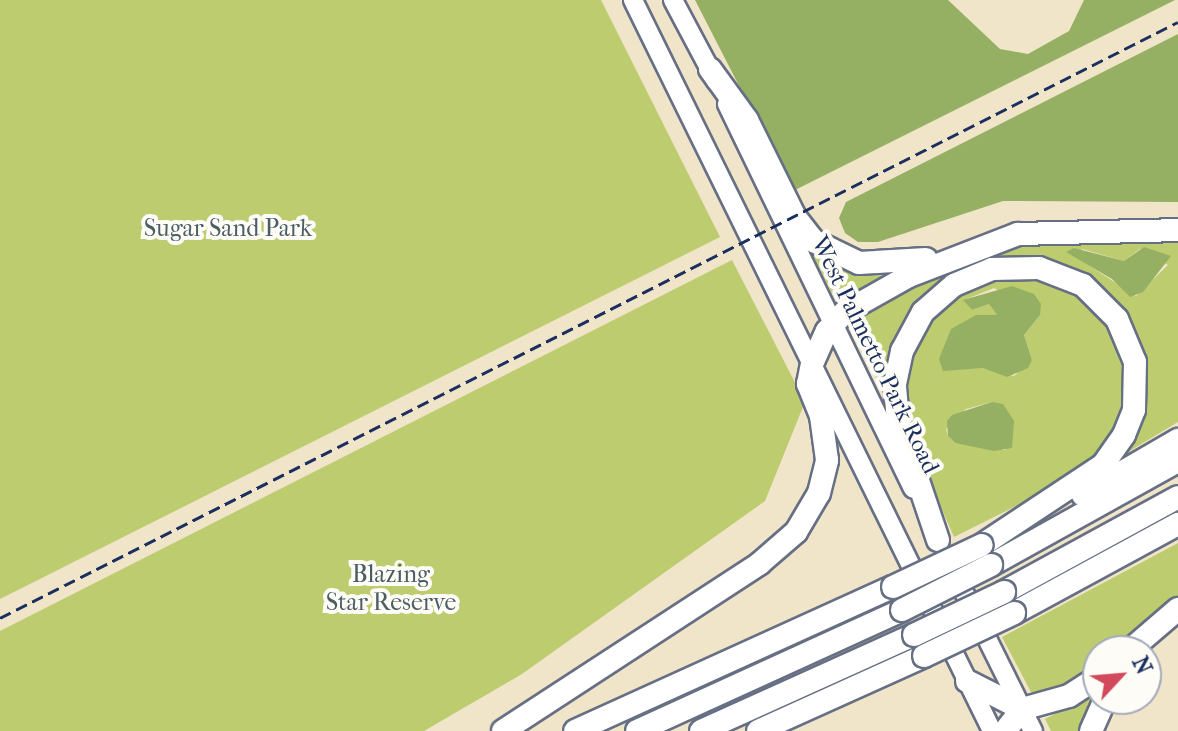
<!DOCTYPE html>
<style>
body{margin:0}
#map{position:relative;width:1178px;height:731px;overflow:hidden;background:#f0e5c9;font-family:"IM FELL French Canon",serif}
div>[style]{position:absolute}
.green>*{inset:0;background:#bccc6f}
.forest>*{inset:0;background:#95b062}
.roads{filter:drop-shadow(2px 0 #666f83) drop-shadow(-2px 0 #666f83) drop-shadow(0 2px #666f83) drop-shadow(0 -2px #666f83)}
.major>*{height:18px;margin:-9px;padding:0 9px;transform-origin:9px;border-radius:9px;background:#fff}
.highway>*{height:22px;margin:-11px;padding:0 11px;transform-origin:11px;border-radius:11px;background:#fff}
.rail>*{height:3px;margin-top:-1.5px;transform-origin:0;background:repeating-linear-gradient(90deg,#1b2f5e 0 12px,transparent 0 18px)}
.bridges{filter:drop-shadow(2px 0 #666f83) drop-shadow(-2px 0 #666f83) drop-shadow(0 2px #666f83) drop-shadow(0 -2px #666f83)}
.highway-bridge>*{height:22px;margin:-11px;padding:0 11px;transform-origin:11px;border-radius:11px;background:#fff}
span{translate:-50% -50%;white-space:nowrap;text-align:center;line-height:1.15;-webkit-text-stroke:8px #fdfcf7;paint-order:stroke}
.park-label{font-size:24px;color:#4b5e63}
.street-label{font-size:24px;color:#1b2f5e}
.north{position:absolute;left:1082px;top:635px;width:80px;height:80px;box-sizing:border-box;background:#fdfcf7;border:2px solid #a3aaba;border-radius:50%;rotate:64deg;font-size:22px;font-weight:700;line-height:32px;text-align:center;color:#1b2f5e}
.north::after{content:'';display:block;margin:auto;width:28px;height:36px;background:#d1495b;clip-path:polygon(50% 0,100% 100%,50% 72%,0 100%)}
</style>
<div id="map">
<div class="green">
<div style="clip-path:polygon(0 0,601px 0,720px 237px,0 599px)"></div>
<div style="clip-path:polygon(evenodd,1178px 237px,1178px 422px,1123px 455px,1131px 444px,1141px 369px,1074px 273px,952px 280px,885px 395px,850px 327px,875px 302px,1007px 243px,1178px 237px,1082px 249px,1124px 261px,1140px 249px,1168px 265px,1136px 296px,1076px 257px,1082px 249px)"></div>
<div style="clip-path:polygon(809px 248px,842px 269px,884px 276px,837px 303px)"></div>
<div style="clip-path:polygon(732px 260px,805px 402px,765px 501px,522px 674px,424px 731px,0 731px,0 631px)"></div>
<div style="clip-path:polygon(evenodd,991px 277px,1054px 279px,1101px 311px,1126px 361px,1127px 403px,1096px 458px,1044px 492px,954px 537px,902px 418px,905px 356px,948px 297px,991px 277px,994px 288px,1040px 315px,1024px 335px,1032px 360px,1014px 376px,983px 368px,954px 369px,976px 315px,997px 315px,989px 304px,972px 310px,964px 300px,994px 288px,991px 277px,992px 402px,1006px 450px,955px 443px,948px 436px,946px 429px,966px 409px,992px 402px)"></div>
<div style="clip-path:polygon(1178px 543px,1178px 596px,1115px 651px,1098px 651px,1098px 665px,1071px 685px,1032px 694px,1002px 637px)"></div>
<div style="clip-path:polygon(1098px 691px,1083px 731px,1051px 731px,1045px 719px)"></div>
</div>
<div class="forest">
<div style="clip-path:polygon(695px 0,948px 0,1000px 49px,1028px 54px,1069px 31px,1084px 0,1175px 0,793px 191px)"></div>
<div style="clip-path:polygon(1178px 34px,1178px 202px,1003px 201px,878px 242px,858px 242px,845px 233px,839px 218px,846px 202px)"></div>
<div style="clip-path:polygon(1144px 247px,1171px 256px,1143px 292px,1130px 297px,1112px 279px,1066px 252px,1074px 248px,1124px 261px)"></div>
<div style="clip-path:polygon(1012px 286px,1034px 294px,1041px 304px,1040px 315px,1024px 335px,1032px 360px,1028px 368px,1007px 377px,983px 368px,943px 371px,939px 359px,951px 329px,976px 315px,997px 315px,989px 304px,972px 310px,963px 300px)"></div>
<div style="clip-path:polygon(992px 402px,1003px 404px,1014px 421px,1012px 448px,994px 451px,955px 443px,948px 436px,947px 421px,952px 415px)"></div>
</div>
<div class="roads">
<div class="major">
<div style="left:633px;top:0;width:814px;rotate:63.84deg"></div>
<div style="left:673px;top:0;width:92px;rotate:62deg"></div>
<div style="left:727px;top:104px;width:427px;rotate:64.2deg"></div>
<div style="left:954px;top:572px;width:178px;rotate:63.6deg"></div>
</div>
<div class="highway">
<div style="left:710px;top:69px;width:63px;rotate:54deg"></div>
<div style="left:747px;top:120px;width:108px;rotate:63.7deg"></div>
<div style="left:795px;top:217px;width:31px;rotate:52deg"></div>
<div style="left:814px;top:241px;width:50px;rotate:26.1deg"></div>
<div style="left:859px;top:263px;width:67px;rotate:-3.4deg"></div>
<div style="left:1083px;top:495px;width:110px;rotate:-30.1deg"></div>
<div style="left:938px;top:540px;width:126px;rotate:-108.6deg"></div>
<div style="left:898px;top:421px;width:37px;rotate:-95deg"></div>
<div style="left:895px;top:384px;width:34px;rotate:-78deg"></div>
<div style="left:902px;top:351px;width:44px;rotate:-61.7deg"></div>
<div style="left:923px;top:312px;width:41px;rotate:-41.1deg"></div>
<div style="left:954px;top:285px;width:41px;rotate:-22.8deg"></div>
<div style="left:992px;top:269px;width:47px;rotate:-1.2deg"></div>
<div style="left:1039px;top:268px;width:47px;rotate:21.1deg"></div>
<div style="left:1083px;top:285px;width:48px;rotate:45deg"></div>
<div style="left:1117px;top:319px;width:47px;rotate:67.3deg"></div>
<div style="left:1135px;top:362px;width:48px;rotate:91.2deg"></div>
<div style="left:1134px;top:410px;width:27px;rotate:112deg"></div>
<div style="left:1124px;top:435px;width:37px;rotate:125deg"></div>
<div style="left:1103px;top:465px;width:145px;rotate:146.5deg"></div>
<div style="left:991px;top:565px;width:214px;rotate:-29.1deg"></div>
<div style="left:1004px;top:592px;width:198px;rotate:-28.6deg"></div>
<div style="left:1014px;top:613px;width:187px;rotate:-28.5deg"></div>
<div style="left:1129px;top:651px;width:65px;rotate:-40.6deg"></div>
<div style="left:967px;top:681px;width:62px;rotate:27deg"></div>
<div style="left:1022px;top:709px;width:49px;rotate:-15.5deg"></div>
<div style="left:1069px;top:696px;width:35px;rotate:-33deg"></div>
<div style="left:503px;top:731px;width:306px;rotate:-33.1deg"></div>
<div style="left:759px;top:564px;width:49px;rotate:-40.9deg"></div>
<div style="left:796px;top:532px;width:45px;rotate:-59.5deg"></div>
<div style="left:819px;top:493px;width:34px;rotate:-76deg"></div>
<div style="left:827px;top:460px;width:44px;rotate:-97.8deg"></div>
<div style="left:821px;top:416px;width:35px;rotate:-112deg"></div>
<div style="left:808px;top:384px;width:20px;rotate:-79deg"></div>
<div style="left:812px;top:364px;width:36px;rotate:-66deg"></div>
<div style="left:827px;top:331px;width:26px;rotate:-47deg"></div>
<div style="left:845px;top:312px;width:73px;rotate:-29.4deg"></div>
<div style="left:909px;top:276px;width:117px;rotate:-21.1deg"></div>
<div style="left:1018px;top:234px;width:160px;rotate:-1.4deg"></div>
<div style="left:575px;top:731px;width:349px;rotate:-24.4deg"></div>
<div style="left:637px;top:731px;width:291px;rotate:-24.5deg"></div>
<div style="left:701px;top:731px;width:234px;rotate:-24.3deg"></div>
<div style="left:758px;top:731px;width:182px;rotate:-24.3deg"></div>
<div style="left:1005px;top:731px;width:28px;rotate:-52deg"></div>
<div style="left:1091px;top:731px;width:35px;rotate:-66deg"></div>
</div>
</div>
<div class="rail">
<div style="left:0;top:618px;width:1320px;rotate:-26.84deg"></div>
</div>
<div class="bridges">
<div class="highway-bridge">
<div style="left:893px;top:587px;width:98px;rotate:-25.3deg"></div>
<div style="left:902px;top:610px;width:100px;rotate:-26.8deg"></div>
<div style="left:914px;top:635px;width:100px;rotate:-25.5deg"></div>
<div style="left:924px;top:656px;width:100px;rotate:-25.5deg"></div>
</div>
</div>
<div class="park-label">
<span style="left:228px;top:229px">Sugar Sand Park</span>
<span style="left:391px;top:589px">Blazing<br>Star Reserve</span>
</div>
<div class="street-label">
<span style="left:875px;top:355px;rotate:64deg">West Palmetto Park Road</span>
</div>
<div class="north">N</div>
</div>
